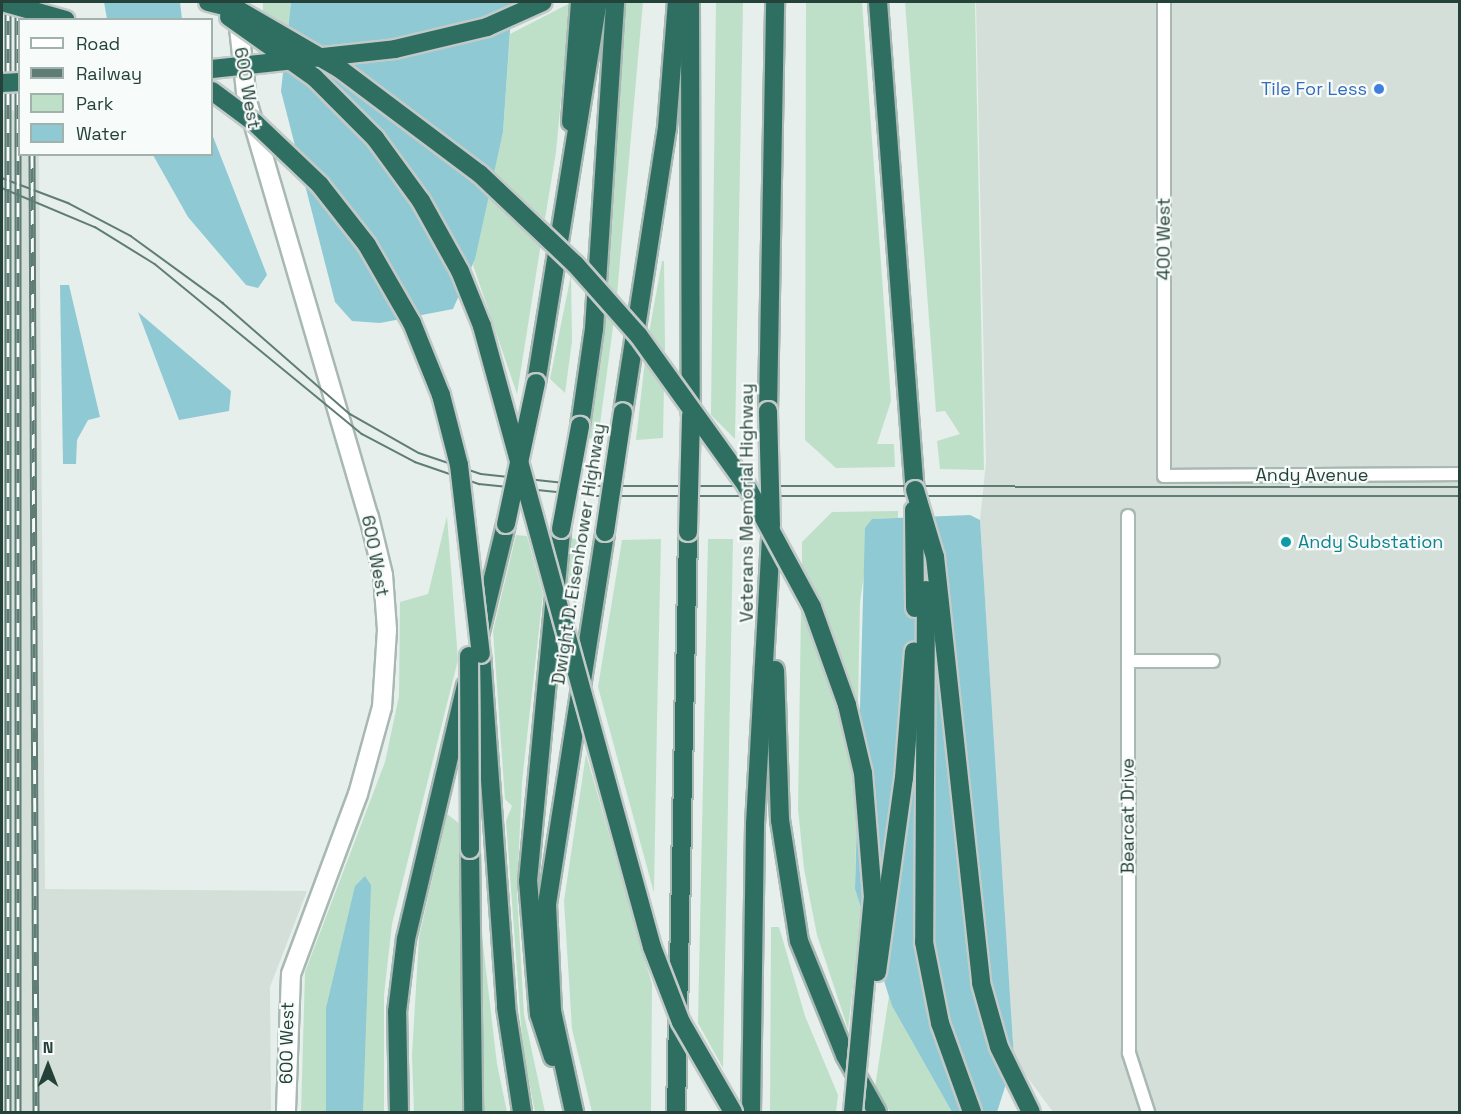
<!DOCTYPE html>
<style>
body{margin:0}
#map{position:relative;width:1461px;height:1114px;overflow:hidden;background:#e6efeb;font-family:"Space Grotesk",sans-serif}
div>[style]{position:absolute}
.built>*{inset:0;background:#d4dfda}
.green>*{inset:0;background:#bfe0c8}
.water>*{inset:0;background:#8ec9d4}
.roads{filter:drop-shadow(2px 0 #a8b8b2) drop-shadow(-2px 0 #a8b8b2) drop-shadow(0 2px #a8b8b2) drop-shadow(0 -2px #a8b8b2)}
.street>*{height:12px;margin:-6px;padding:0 6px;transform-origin:6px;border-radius:6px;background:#fff}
.secondary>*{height:18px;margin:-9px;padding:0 9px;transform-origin:9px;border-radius:9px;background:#fff}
.highway>*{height:18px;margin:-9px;padding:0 9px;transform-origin:9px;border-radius:9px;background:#2f6f62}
.tram>*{height:1.5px;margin:-0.75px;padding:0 0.75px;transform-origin:0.75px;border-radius:0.75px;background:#5f7d75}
.rail>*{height:7px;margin-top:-3.5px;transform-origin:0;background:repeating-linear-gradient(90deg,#f7fbf9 0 14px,#5f7d75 0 28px);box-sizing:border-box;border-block:2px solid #5f7d75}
.bridges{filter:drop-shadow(2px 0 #c2cac8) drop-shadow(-2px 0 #c2cac8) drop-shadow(0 2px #c2cac8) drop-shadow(0 -2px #c2cac8)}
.highway-bridge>*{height:18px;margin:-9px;padding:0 9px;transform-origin:9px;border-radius:9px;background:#2f6f62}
.dots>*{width:16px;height:16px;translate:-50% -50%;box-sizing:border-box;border:3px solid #f7fbf9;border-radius:50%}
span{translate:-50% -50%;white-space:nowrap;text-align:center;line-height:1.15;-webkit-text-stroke:4.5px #f7fbf9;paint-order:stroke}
.street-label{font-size:18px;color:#24423a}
.shop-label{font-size:18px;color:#366cbe}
.right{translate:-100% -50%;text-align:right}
.culture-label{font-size:18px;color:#0d838f}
.left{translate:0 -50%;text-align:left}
.frame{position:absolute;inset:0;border:3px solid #24423a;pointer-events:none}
.legend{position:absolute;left:18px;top:18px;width:195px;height:138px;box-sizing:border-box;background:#f7fbf9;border:2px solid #a3b1ad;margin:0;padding:8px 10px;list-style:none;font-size:18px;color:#24423a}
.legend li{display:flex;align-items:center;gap:12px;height:30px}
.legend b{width:30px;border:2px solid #a3b1ad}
.north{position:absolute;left:18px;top:1036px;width:60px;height:60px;-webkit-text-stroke:4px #f7fbf9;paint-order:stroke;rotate:0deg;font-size:16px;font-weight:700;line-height:24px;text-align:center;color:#24423a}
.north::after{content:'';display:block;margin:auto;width:21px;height:27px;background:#24423a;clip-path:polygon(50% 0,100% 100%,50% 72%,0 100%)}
</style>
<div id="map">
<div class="built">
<div style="clip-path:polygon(976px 2px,1459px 2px,1459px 1112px,1053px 1112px,1014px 1059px,980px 520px,986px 462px)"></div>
<div style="clip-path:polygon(2px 110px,19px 111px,20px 154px,39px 155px,45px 889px,307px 891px,270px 987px,271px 1112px,2px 1112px)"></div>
</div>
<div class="green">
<div style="clip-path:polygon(263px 2px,291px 2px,288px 26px,263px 11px)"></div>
<div style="clip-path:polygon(621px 2px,643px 2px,617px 294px,599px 274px)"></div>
<div style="clip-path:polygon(716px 2px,743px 2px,735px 439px,711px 415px)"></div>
<div style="clip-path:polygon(806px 2px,862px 2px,891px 401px,877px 444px,894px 444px,895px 467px,836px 468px,805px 440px)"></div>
<div style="clip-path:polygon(905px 2px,975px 2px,984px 470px,940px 469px,937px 441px,960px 434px,945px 411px,936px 412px)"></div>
<div style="clip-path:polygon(570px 3px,556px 152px,545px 219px,493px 173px,503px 132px,510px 34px)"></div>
<div style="clip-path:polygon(489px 193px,541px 243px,517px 394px,473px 265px)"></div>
<div style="clip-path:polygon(662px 261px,664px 261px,665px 352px,649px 333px)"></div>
<div style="clip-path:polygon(571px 275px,572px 341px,565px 393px,550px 379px)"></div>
<div style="clip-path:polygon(596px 300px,614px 320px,598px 439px,580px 438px)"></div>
<div style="clip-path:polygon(645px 360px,664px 383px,663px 438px,636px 440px)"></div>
<div style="clip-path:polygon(898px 511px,898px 518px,872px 519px,860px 602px,858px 705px,802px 565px,802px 542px,832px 512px)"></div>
<div style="clip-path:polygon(447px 516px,458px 660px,392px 924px,384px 995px,384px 1112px,301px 1112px,305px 972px,385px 762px,399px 696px,400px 602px,428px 594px)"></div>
<div style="clip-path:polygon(516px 535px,527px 536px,543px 594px,522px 782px,517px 893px,524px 1014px,545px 1112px,535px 1112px,523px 1052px,506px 821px,512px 806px,505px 799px,493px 631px)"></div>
<div style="clip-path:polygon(568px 538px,584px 540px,575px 606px,564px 567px)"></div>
<div style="clip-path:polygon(661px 539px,657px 721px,654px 893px,598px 687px,622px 540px)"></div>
<div style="clip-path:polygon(708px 539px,733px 539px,723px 1068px,698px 1023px)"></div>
<div style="clip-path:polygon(801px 609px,839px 708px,857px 798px,855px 889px,862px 911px,848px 1029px,817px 935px,804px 869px,798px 809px)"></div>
<div style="clip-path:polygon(586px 754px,652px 984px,651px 1112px,592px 1112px,572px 1029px,564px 901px)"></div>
<div style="clip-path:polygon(447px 814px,460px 824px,462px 1112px,414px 1112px,412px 1055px,419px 937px)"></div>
<div style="clip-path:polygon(771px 927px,779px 927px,805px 1016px,838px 1095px,836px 1112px,770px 1112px)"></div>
<div style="clip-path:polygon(482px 936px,497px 1064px,507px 1112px,481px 1112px)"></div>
<div style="clip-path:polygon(889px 996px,892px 1006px,952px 1112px,890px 1112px,875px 1087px)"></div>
</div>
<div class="water">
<div style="clip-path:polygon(104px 2px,180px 2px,182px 19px,107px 19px)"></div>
<div style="clip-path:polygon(291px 2px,512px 2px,503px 132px,475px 259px,453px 309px,380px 323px,352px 321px,335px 302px,281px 91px)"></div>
<div style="clip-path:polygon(212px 134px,267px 275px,258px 288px,246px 285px,188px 217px,153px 155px,212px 154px)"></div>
<div style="clip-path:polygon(60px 285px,69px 285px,100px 417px,88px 420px,77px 440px,76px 464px,63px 464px)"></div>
<div style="clip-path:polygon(138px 312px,231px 391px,229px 411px,179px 420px)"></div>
<div style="clip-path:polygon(970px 515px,980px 520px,1014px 1059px,997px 1112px,952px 1112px,892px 1006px,855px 889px,865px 528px,872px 519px)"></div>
<div style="clip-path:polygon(365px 876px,371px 885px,363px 1112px,326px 1112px,326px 1008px,355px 886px)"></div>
</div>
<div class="roads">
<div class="street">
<div style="left:1164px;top:2px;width:474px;rotate:90deg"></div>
<div style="left:1164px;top:476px;width:296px;rotate:-0.4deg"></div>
<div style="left:1128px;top:516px;width:537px;rotate:89.89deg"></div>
<div style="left:1129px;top:1053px;width:62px;rotate:72.1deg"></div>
<div style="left:1129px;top:661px;width:84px"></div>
</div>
<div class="secondary">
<div style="left:237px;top:9px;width:93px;rotate:83.8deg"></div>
<div style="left:247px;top:101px;width:434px;rotate:73.7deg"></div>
<div style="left:369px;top:517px;width:60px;rotate:76.4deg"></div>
<div style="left:383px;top:575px;width:55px;rotate:85.8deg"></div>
<div style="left:387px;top:630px;width:77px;rotate:93.7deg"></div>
<div style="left:382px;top:707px;width:90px;rotate:105.4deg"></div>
<div style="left:358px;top:794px;width:192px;rotate:110.4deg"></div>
<div style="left:291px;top:974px;width:138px;rotate:92.1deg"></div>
</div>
<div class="highway">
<div style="left:690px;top:2px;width:413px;rotate:89.9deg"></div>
<div style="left:878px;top:2px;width:489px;rotate:85.7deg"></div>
<div style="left:571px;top:122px;width:120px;rotate:-85.7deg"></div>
<div style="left:536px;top:383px;width:386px;rotate:-80.8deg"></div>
<div style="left:768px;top:411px;width:409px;rotate:-89deg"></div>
<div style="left:623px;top:412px;width:287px;rotate:-81.2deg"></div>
<div style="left:667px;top:128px;width:126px;rotate:-85.5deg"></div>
<div style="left:580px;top:426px;width:98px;rotate:-81.8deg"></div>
<div style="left:594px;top:329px;width:328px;rotate:-86.3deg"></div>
<div style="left:479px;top:636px;width:115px;rotate:-76.4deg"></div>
<div style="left:481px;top:654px;width:354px;rotate:85.9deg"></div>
<div style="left:506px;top:1007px;width:106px;rotate:81.3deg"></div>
<div style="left:775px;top:670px;width:150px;rotate:88.1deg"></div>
<div style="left:780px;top:820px;width:122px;rotate:81.1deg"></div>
<div style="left:799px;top:941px;width:123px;rotate:68deg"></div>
<div style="left:845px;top:1055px;width:65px;rotate:60.7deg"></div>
<div style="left:470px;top:849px;width:263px;rotate:89.3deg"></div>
<div style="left:553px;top:1057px;width:45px;rotate:-108deg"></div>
<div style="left:539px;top:1014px;width:133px;rotate:-94.7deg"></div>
<div style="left:528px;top:881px;width:354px;rotate:-84.6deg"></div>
<div style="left:399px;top:1112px;width:100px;rotate:-91.1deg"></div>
<div style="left:397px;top:1012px;width:74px;rotate:-83deg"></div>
<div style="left:406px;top:939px;width:260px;rotate:-76.7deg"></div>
<div style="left:574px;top:1112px;width:103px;rotate:-102.3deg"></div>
<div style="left:552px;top:1011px;width:107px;rotate:-92.7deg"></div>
<div style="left:547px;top:904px;width:376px;rotate:-81.1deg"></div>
<div style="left:676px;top:1112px;width:580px;rotate:-88.81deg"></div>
<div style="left:751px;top:1112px;width:288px;rotate:-89.2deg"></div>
<div style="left:755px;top:824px;width:290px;rotate:-86.8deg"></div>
</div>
</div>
<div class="tram">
<div style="left:2px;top:178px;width:71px;rotate:20.7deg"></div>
<div style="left:68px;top:203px;width:71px;rotate:27.6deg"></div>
<div style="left:131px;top:236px;width:114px;rotate:36.1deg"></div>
<div style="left:223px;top:303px;width:169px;rotate:41.2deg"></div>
<div style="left:350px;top:414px;width:79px;rotate:29.5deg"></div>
<div style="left:419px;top:453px;width:65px;rotate:18.7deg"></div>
<div style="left:481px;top:474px;width:114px;rotate:6.1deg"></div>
<div style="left:594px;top:486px;width:866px;rotate:0.07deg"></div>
<div style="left:2px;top:188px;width:101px;rotate:22.8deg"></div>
<div style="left:95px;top:227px;width:70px;rotate:31.7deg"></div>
<div style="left:155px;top:264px;width:268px;rotate:39.4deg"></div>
<div style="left:362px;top:434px;width:60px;rotate:27.8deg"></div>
<div style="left:415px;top:462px;width:68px;rotate:19deg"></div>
<div style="left:479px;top:484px;width:117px;rotate:5.9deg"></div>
<div style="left:595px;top:496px;width:865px"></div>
</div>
<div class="rail">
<div style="left:30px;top:2px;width:18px;rotate:90deg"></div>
<div style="left:32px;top:154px;width:958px;rotate:89.76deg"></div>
<div style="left:8px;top:1112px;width:1110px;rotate:-90deg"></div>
<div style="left:18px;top:1112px;width:1110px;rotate:-90deg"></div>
</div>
<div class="bridges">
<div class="highway-bridge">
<div style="left:2px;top:2px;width:66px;rotate:15.7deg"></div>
<div style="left:208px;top:2px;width:30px;rotate:14deg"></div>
<div style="left:237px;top:9px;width:119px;rotate:30.2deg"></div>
<div style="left:340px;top:69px;width:175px;rotate:36.9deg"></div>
<div style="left:480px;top:174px;width:131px;rotate:43.5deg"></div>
<div style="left:575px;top:264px;width:96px;rotate:48.4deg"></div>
<div style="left:639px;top:336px;width:183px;rotate:54.3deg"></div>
<div style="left:746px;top:485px;width:139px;rotate:61.6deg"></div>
<div style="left:812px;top:607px;width:104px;rotate:70.3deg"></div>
<div style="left:847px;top:705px;width:70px;rotate:76.8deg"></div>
<div style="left:863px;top:773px;width:123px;rotate:85.4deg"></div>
<div style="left:873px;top:896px;width:217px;rotate:95.3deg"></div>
<div style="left:229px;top:17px;width:105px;rotate:35.3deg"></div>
<div style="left:315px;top:78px;width:85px;rotate:45deg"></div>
<div style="left:375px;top:138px;width:78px;rotate:53.9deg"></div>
<div style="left:421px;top:201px;width:80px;rotate:60.9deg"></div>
<div style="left:460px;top:271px;width:59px;rotate:68.2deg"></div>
<div style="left:482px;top:326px;width:644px;rotate:74.69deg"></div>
<div style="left:652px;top:947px;width:80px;rotate:68.9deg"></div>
<div style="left:681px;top:1022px;width:104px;rotate:60deg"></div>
<div style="left:212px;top:69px;width:184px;rotate:-6.2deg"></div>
<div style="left:395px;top:49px;width:95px;rotate:-13.4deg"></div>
<div style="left:487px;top:27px;width:61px;rotate:-24.1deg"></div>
<div style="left:2px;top:83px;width:18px;rotate:-3deg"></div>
<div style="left:212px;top:91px;width:54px;rotate:36.7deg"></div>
<div style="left:255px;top:123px;width:90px;rotate:43.6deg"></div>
<div style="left:320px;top:185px;width:76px;rotate:51.9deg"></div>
<div style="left:367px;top:245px;width:90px;rotate:60deg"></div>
<div style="left:412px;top:323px;width:78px;rotate:68.1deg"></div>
<div style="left:441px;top:395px;width:72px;rotate:75.6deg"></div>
<div style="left:459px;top:465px;width:190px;rotate:83.4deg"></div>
<div style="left:768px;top:411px;width:115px;rotate:88.5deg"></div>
<div style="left:915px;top:490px;width:70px;rotate:73.4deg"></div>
<div style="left:935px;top:557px;width:428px;rotate:83.8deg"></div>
<div style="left:981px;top:983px;width:66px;rotate:74.3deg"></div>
<div style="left:999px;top:1047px;width:72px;rotate:63.8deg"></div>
<div style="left:914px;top:510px;width:98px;rotate:89.4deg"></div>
<div style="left:506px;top:524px;width:144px;rotate:-78deg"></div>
<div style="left:561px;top:529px;width:105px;rotate:-79.5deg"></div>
<div style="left:605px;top:532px;width:121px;rotate:-81.5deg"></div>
<div style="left:688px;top:532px;width:117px;rotate:-88.5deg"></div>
<div style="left:926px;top:590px;width:352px;rotate:90.3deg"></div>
<div style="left:924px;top:942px;width:83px;rotate:78.8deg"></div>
<div style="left:940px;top:1023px;width:95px;rotate:70.2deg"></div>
<div style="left:469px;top:656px;width:193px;rotate:89.7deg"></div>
<div style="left:877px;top:972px;width:196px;rotate:-82.1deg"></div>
<div style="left:904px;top:778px;width:127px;rotate:-85.5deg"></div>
</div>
</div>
<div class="dots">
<div style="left:1379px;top:89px;background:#3f7fe0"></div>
<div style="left:1286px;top:542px;background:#0f9aa8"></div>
</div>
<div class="street-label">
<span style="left:247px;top:88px;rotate:80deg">600 West</span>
<span style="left:1164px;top:239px;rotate:-90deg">400 West</span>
<span style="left:1312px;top:475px">Andy Avenue</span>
<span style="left:747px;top:503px;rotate:-90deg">Veterans Memorial Highway</span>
<span style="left:579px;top:554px;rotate:-81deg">Dwight D. Eisenhower Highway</span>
<span style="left:375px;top:556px;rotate:79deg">600 West</span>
<span style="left:1128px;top:816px;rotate:-90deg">Bearcat Drive</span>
<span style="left:287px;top:1043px;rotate:-89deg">600 West</span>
</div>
<div class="shop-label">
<span class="right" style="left:1367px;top:89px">Tile For Less</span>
</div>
<div class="culture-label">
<span class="left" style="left:1298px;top:542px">Andy Substation</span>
</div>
<div class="frame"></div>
<ul class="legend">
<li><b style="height:8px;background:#fff"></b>Road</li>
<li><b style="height:8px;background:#5f7d75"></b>Railway</li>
<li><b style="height:16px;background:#bfe0c8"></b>Park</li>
<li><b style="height:16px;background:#8ec9d4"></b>Water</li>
</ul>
<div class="north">N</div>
</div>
